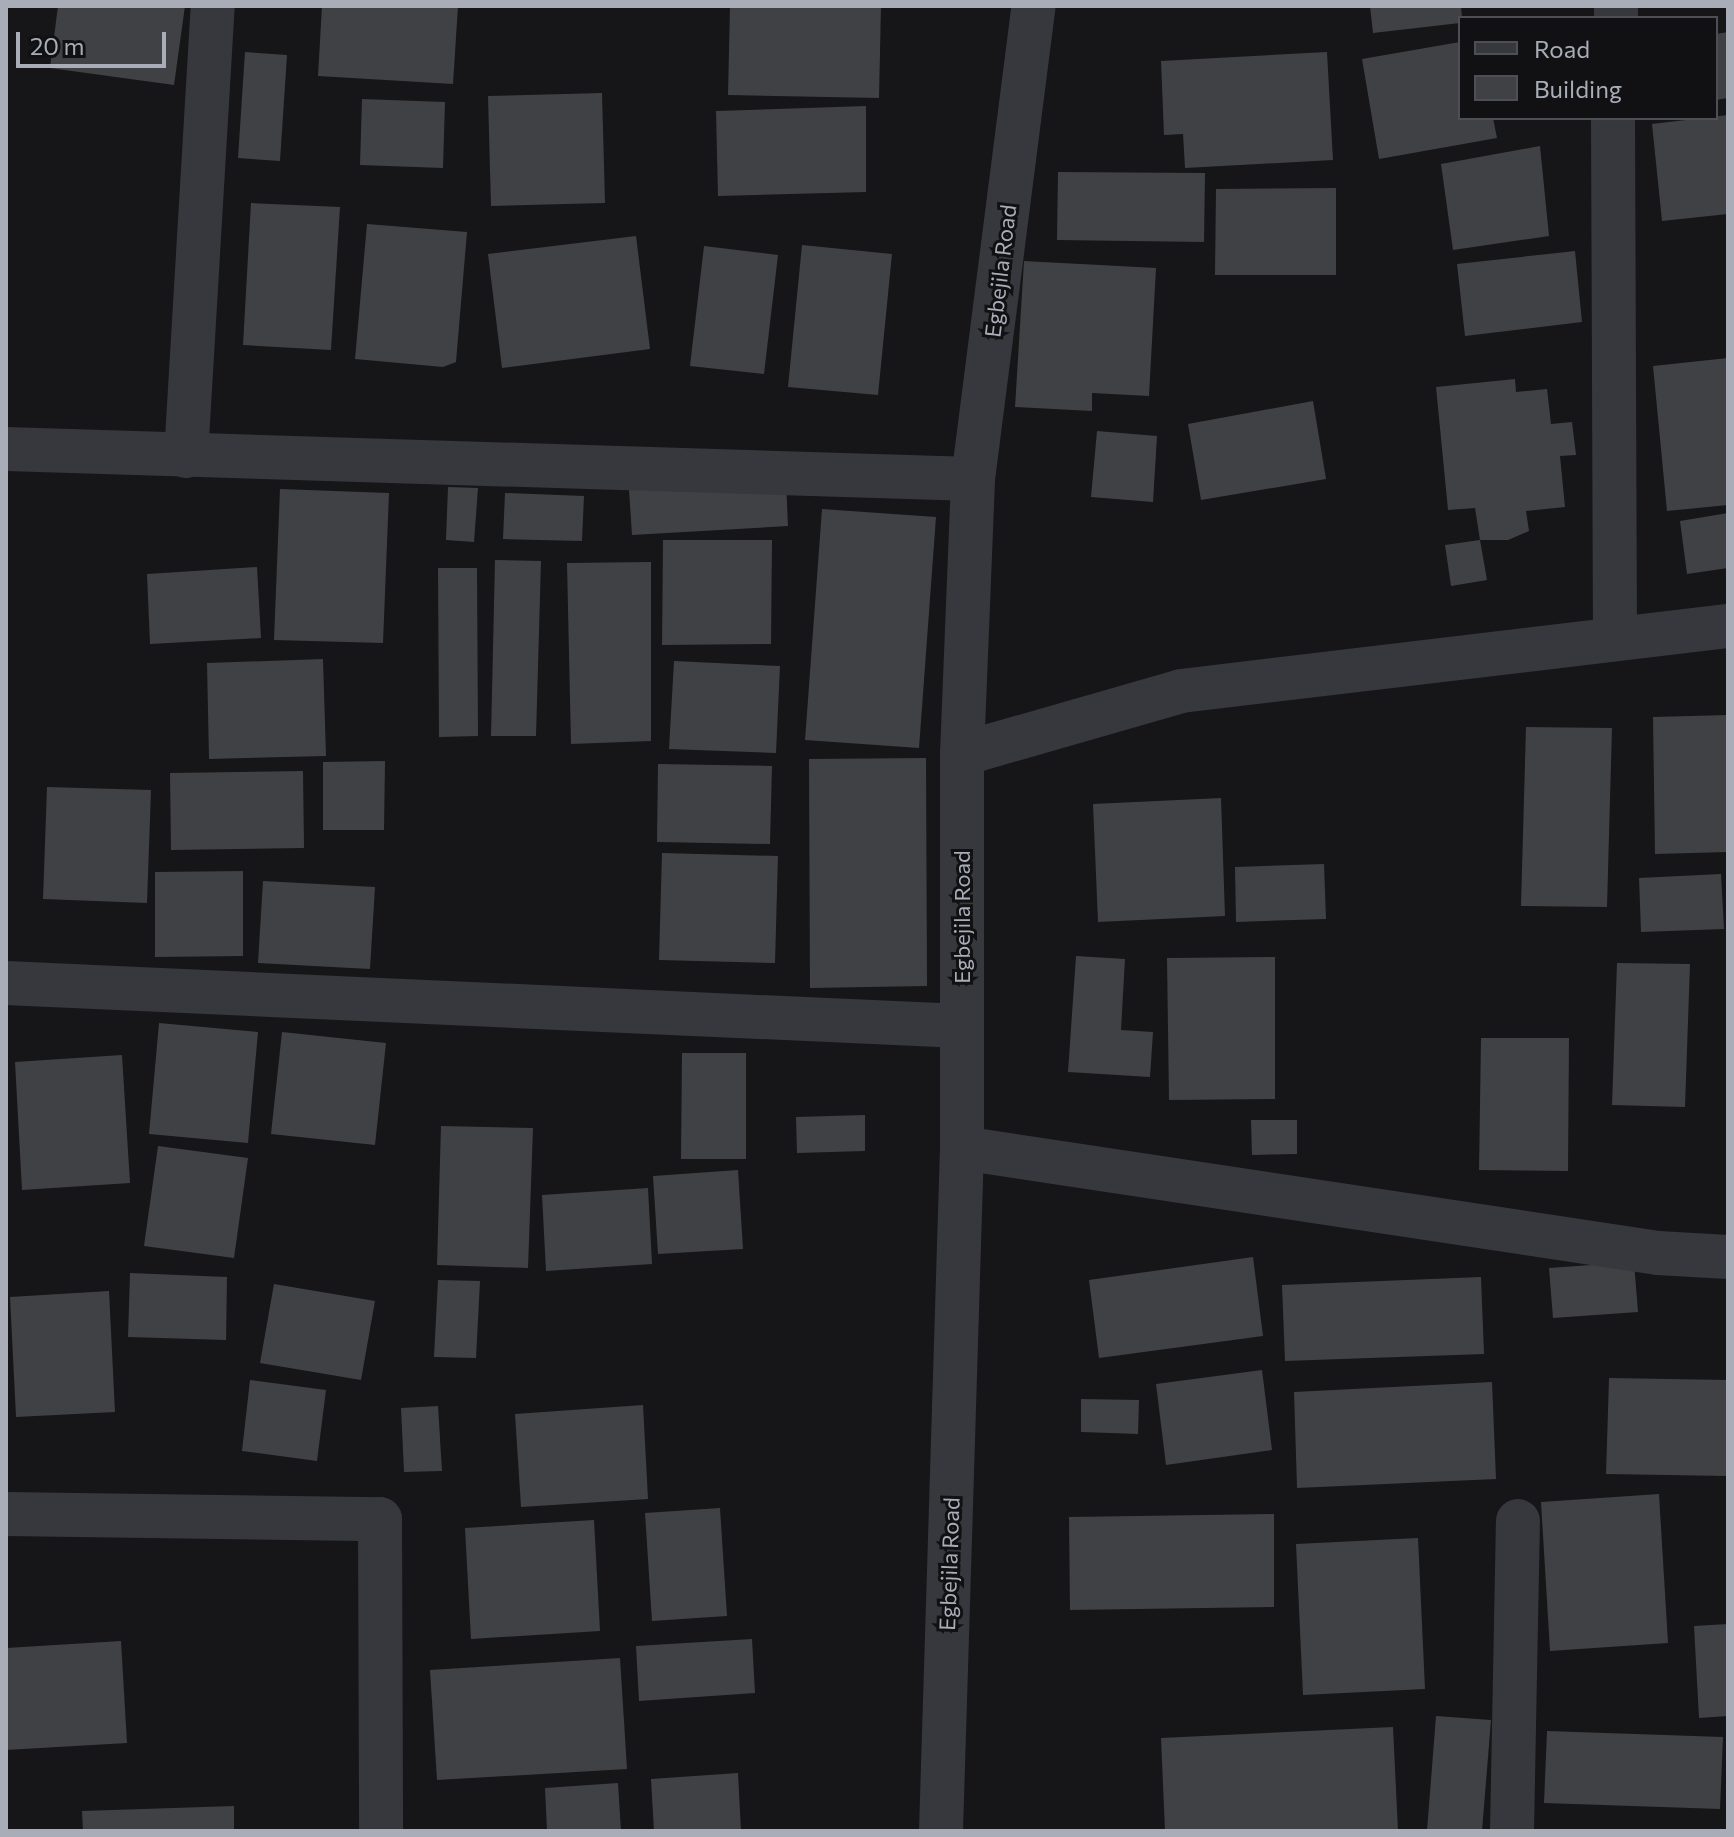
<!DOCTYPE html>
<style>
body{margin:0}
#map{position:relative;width:1734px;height:1837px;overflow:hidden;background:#161618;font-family:Commissioner,sans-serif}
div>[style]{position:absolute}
.building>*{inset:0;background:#404145}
.minor>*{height:44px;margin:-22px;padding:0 22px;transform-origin:22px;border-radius:22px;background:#37383d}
.tertiary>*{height:44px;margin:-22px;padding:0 22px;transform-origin:22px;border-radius:22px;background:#37383d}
span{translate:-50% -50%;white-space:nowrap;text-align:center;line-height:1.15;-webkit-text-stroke:6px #111113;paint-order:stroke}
.street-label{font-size:22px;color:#a8adb8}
.frame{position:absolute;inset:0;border:8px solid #a8adb8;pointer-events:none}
.legend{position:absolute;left:1458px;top:16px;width:260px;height:104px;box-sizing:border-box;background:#111113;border:2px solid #4d4f55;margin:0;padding:10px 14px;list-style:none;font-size:24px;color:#a8adb8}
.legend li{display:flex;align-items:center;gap:16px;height:40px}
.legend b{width:40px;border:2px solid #4d4f55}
.scale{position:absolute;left:16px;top:32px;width:150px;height:36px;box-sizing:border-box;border:4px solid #a8adb8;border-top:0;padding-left:10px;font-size:24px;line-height:28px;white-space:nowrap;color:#a8adb8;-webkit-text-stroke:6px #111113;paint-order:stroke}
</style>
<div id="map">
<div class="building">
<div style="clip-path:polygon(58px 6px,185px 6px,174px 85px,50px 68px)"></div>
<div style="clip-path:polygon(322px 6px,458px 6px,453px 84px,318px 76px)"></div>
<div style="clip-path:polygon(730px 6px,881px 6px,879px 98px,728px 95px)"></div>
<div style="clip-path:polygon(1370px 6px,1461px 6px,1462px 18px,1460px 23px,1373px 33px)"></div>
<div style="clip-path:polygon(1728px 32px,1728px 98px,1716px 100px,1716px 34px)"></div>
<div style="clip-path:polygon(1460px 42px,1460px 118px,1493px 118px,1497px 138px,1379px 159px,1362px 59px)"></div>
<div style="clip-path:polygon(245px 52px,287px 55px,280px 161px,238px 158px)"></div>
<div style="clip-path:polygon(1327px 52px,1333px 160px,1185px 168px,1183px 134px,1164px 135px,1161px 61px)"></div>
<div style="clip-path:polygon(602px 93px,605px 203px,491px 206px,488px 96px)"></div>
<div style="clip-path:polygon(362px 99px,445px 102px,443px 168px,360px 165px)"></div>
<div style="clip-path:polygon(866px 106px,866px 192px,718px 196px,716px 111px)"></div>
<div style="clip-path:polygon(1728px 115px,1728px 214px,1662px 221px,1652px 124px)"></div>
<div style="clip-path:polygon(1540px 146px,1549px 236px,1453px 250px,1441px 164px)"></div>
<div style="clip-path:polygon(1058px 172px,1205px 173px,1204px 242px,1057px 240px)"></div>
<div style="clip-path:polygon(1336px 188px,1336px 275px,1215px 275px,1216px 189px)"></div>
<div style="clip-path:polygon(251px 203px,340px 207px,331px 350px,243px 345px)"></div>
<div style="clip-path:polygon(367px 224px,467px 232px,456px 362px,443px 367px,355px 359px)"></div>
<div style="clip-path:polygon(636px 236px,650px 349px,502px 368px,488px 254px)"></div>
<div style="clip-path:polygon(802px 245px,892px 254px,878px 395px,788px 387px)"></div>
<div style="clip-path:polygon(704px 246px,778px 255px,764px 374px,690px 366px)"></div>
<div style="clip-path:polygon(1575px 251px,1582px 322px,1465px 336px,1457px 264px)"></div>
<div style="clip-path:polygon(1024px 261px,1156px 268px,1149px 396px,1092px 393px,1092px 411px,1015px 407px)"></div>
<div style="clip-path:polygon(1728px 358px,1728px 505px,1667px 511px,1653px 366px)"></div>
<div style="clip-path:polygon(1515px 379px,1516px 392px,1547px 389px,1551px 424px,1572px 422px,1576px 455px,1560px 456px,1565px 507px,1526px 511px,1529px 531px,1508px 540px,1480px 540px,1475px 508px,1448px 510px,1436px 387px)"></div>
<div style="clip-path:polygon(1313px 401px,1326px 479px,1201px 500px,1188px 424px)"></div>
<div style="clip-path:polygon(1097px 431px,1157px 436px,1153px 502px,1091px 497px)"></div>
<div style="clip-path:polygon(786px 481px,788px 526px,632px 535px,629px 490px)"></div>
<div style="clip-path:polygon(448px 487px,478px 488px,474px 542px,446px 540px)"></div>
<div style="clip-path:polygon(280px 489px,389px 493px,383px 643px,274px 640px)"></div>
<div style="clip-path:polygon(505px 493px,584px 496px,582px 541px,503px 539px)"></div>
<div style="clip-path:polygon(822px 509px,936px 517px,919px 748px,805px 740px)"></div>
<div style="clip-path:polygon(1728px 513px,1728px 568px,1687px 574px,1680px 521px)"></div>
<div style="clip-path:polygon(663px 540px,772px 540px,771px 644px,662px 645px)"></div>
<div style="clip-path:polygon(1480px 540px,1487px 580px,1451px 586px,1445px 545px)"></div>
<div style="clip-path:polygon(495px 560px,541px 561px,536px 736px,491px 736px)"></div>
<div style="clip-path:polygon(651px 562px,651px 741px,571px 744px,567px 563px)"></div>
<div style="clip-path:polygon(257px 567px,261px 638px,150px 644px,147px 574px)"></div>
<div style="clip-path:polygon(438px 568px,477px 568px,478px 736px,439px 737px)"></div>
<div style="clip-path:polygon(323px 659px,326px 756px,209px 759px,207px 663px)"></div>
<div style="clip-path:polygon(674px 661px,780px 666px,776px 753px,669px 749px)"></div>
<div style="clip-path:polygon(1728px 715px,1728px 852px,1655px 854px,1653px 717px)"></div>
<div style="clip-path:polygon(1526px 727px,1612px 728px,1607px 907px,1521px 906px)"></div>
<div style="clip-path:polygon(926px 758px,927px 986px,810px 988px,809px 759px)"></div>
<div style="clip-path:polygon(385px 761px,384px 830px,323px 830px,323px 762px)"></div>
<div style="clip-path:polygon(658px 764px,772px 766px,770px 844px,657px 842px)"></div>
<div style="clip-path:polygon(303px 771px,304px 848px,171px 850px,170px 773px)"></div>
<div style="clip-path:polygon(47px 787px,151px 790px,147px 903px,43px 899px)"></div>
<div style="clip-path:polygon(1221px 798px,1225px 916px,1098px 922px,1093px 804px)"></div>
<div style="clip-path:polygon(662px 853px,778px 856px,775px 963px,659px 960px)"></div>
<div style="clip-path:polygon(1324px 864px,1326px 919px,1236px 922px,1235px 867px)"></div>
<div style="clip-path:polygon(243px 871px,243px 956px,155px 957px,155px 872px)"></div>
<div style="clip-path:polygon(1721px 874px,1724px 929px,1641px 932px,1639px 878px)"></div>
<div style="clip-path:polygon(263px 881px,375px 887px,370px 969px,258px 963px)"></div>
<div style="clip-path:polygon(1076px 956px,1125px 959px,1121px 1030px,1153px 1032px,1150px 1077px,1068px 1072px)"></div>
<div style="clip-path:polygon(1275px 957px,1275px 1099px,1169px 1100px,1167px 958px)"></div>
<div style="clip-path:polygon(1617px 963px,1690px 964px,1685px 1107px,1612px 1105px)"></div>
<div style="clip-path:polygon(159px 1023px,258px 1032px,248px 1143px,149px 1134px)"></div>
<div style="clip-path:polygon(282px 1032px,386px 1043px,375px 1145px,271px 1134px)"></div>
<div style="clip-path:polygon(1481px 1038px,1569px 1038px,1568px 1171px,1479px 1170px)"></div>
<div style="clip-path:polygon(682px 1053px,746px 1053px,746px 1159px,681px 1159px)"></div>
<div style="clip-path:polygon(122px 1055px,130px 1183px,22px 1190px,15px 1062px)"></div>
<div style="clip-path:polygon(865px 1115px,865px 1151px,797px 1153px,796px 1117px)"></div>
<div style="clip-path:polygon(1251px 1120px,1297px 1120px,1297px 1154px,1252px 1155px)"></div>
<div style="clip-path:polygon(441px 1126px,533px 1128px,528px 1268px,437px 1265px)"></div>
<div style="clip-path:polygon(158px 1146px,248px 1158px,234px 1258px,144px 1246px)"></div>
<div style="clip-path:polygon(738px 1170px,743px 1249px,658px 1254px,653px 1176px)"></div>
<div style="clip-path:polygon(648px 1188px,652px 1264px,546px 1271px,542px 1195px)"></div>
<div style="clip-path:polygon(1253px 1257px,1263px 1336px,1099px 1358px,1089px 1280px)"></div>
<div style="clip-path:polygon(1634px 1262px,1638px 1312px,1553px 1318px,1549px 1268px)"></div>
<div style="clip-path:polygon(130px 1273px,227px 1277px,226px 1340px,128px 1337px)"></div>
<div style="clip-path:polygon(1481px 1277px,1484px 1354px,1285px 1361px,1282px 1285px)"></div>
<div style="clip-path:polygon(438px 1280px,480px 1281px,476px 1358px,434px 1357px)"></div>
<div style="clip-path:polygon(274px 1284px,375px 1301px,361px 1380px,260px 1363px)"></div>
<div style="clip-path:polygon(109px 1291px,115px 1412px,16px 1417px,10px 1297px)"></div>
<div style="clip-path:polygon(1262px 1370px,1272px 1450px,1166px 1465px,1156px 1384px)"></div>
<div style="clip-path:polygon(1609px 1378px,1728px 1380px,1728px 1476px,1606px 1474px)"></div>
<div style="clip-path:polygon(250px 1380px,326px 1390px,317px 1461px,242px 1451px)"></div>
<div style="clip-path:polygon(1492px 1382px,1496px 1479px,1297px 1488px,1294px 1392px)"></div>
<div style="clip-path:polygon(1081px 1399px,1139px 1400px,1138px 1434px,1081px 1432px)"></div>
<div style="clip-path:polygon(643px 1405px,648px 1499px,521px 1507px,515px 1414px)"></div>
<div style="clip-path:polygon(438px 1406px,442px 1471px,404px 1472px,401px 1408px)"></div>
<div style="clip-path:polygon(1659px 1494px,1668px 1643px,1550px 1651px,1541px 1502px)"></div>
<div style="clip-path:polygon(720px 1508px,727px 1616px,652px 1621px,645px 1513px)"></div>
<div style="clip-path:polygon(1274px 1514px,1274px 1607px,1070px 1610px,1069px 1517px)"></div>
<div style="clip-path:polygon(594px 1520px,600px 1631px,471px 1639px,465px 1528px)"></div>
<div style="clip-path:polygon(1418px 1538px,1425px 1689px,1303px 1695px,1296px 1544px)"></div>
<div style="clip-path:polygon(1728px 1624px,1728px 1716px,1699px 1718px,1694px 1626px)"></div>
<div style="clip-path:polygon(752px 1639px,755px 1693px,639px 1701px,636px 1646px)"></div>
<div style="clip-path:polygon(121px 1641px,127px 1743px,6px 1750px,6px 1648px)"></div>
<div style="clip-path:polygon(620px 1658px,627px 1769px,437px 1780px,430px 1670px)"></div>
<div style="clip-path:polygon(1436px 1716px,1491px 1720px,1482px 1831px,1427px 1831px)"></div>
<div style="clip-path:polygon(1393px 1727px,1398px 1831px,1165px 1831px,1161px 1738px)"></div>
<div style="clip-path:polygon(1547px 1731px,1723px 1737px,1720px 1809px,1544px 1803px)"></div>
<div style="clip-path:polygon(738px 1773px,741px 1831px,654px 1831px,651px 1779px)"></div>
<div style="clip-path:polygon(618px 1783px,621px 1831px,547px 1831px,545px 1788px)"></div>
<div style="clip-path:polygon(234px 1806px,234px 1831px,83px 1831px,82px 1811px)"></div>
</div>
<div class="minor">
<div style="left:1616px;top:18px;width:12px;rotate:-90deg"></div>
<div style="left:1613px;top:118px;width:519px;rotate:89.78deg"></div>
<div style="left:186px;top:456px;width:451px;rotate:-86.6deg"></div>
<div style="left:962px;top:754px;width:228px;rotate:-16deg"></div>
<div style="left:1181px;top:691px;width:551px;rotate:-6.78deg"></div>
<div style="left:6px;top:983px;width:956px;rotate:2.58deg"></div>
<div style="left:962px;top:1148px;width:704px;rotate:8.58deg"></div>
<div style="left:1658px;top:1253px;width:70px;rotate:3.3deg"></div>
<div style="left:6px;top:1514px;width:374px;rotate:0.8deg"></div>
<div style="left:380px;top:1519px;width:312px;rotate:89.8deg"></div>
<div style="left:1512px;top:1831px;width:310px;rotate:-88.9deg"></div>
</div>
<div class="tertiary">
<div style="left:6px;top:449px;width:967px;rotate:1.78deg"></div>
<div style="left:941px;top:1831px;width:683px;rotate:-88.24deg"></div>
<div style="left:962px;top:1148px;width:394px;rotate:-90deg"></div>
<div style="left:962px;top:754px;width:275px;rotate:-87.7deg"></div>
<div style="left:973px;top:479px;width:477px;rotate:-82.7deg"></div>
</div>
<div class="street-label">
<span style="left:1000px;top:271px;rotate:-83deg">Egbejila Road</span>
<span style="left:962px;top:917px;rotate:-90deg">Egbejila Road</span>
<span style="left:949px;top:1564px;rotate:-88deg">Egbejila Road</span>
</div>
<div class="frame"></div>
<ul class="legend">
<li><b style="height:10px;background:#37383d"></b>Road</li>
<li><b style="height:22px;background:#404145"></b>Building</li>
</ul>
<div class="scale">20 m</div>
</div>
